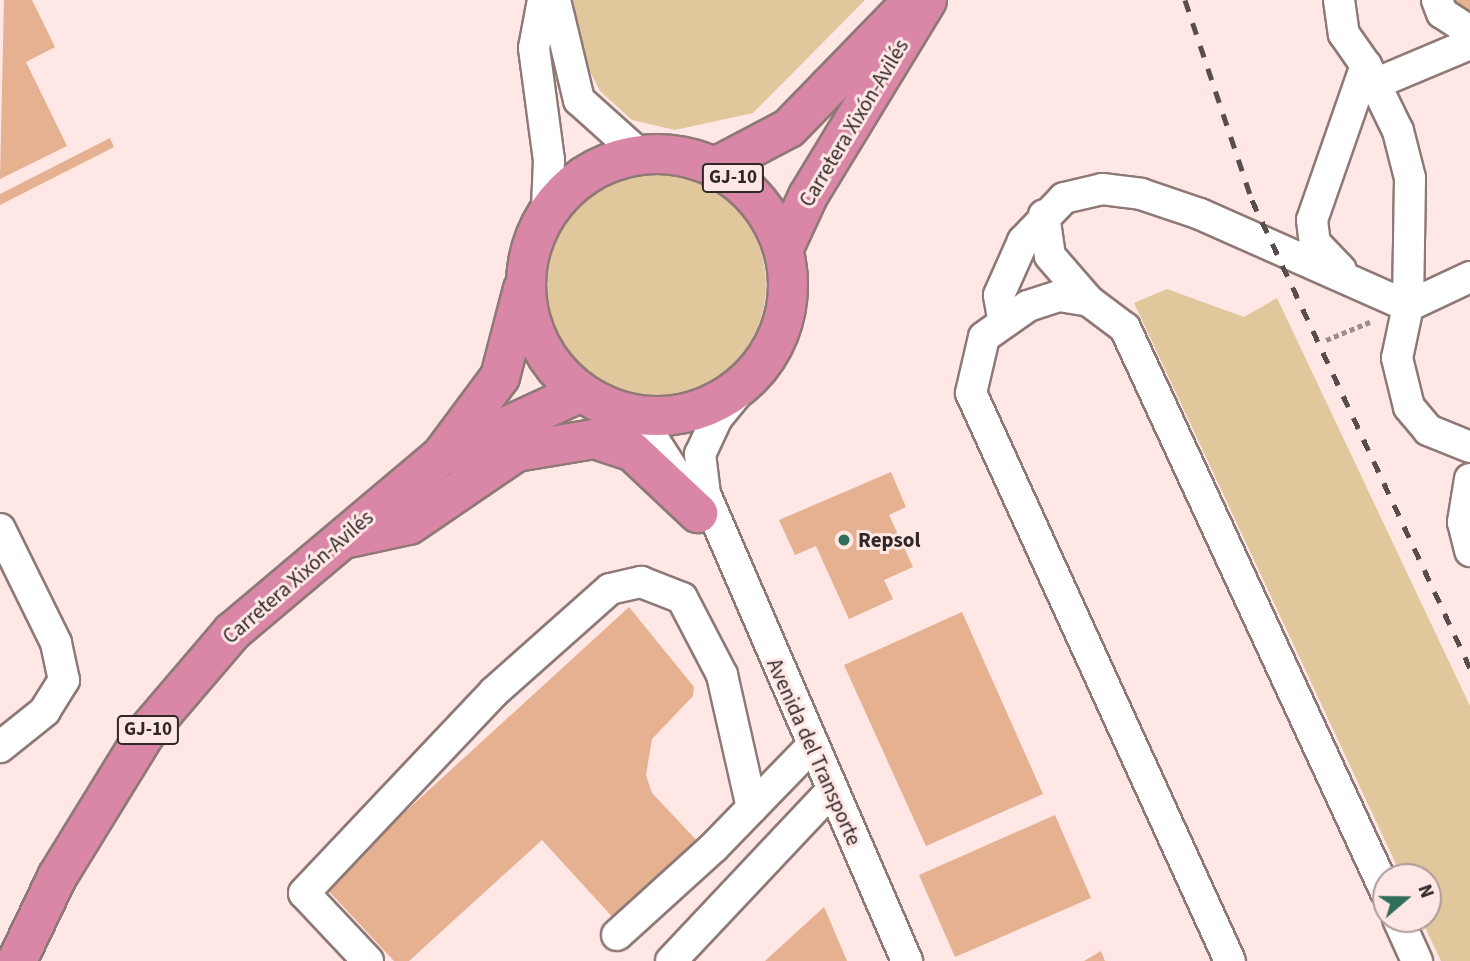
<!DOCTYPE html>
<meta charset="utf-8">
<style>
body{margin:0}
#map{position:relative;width:1470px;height:961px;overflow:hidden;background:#fee7e5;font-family:"Source Sans 3",sans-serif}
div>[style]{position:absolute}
.green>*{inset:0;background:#e1c89c}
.round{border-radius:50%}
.building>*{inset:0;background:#e5b190}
.path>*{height:4.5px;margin-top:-2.25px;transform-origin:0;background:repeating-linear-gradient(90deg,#9c8c8b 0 5px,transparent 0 8.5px)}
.roads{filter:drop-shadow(2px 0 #8e7977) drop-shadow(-2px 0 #8e7977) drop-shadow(0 2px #8e7977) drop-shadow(0 -2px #8e7977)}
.minor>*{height:30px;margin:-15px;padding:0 15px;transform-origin:15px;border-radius:15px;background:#fff}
.highway>*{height:38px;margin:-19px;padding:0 19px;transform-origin:19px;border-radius:19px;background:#da87a7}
.highway>.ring{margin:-19px;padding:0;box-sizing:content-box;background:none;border:38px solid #da87a7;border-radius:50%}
.rail>*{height:5px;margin-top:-2.5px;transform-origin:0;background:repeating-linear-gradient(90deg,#584d4c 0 12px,transparent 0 24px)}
.dots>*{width:19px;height:19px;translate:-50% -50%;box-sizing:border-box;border:4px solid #fee7e5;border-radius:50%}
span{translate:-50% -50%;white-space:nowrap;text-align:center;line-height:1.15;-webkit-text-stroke:6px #fee7e5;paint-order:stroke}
.shield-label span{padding:2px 5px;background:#fee7e5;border:2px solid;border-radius:5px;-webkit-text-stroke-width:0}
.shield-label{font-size:19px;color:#302827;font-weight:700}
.street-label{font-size:21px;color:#302827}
.poi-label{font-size:21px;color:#302827;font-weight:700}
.left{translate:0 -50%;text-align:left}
.north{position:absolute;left:1372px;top:863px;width:70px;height:70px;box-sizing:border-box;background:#fee7e5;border:2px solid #ac9b99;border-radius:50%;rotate:70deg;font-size:19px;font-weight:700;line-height:28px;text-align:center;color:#302827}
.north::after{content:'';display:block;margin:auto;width:24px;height:32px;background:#316e59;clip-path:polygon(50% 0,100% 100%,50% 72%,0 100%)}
</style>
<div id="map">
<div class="green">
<div style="clip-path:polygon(573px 0,865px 0,753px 113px,675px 130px,632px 120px,600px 91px,576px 44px)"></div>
<div class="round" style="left:542px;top:173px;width:224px;height:224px"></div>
<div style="clip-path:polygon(1167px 289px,1244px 317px,1277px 298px,1470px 706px,1470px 961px,1441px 961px,1421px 919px,1428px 919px,1428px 877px,1402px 877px,1134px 303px)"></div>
</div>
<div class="building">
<div style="clip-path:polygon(4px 0,32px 0,55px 47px,26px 62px,67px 146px,0 179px)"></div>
<div style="clip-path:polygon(1453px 0,1470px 0,1470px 17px,1464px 13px)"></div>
<div style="clip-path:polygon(110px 138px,114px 147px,0 205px,0 194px)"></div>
<div style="clip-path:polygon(891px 472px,906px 507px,889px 515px,913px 567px,884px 580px,893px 599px,849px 619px,816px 546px,795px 555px,779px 520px)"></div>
<div style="clip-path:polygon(629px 607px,694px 687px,693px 696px,652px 739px,646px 775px,652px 793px,700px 844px,617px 922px,542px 840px,409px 961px,394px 961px,324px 886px)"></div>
<div style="clip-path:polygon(962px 612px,1043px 794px,926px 846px,844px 665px)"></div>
<div style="clip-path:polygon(1055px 815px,1091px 898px,955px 957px,919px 875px)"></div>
<div style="clip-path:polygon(824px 907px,847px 961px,765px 961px)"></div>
<div style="clip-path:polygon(1101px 951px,1105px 961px,1084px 961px)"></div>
</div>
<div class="path">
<div style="left:1326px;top:340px;width:50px;rotate:-22.4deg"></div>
</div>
<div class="roads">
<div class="minor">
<div style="left:543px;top:0;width:49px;rotate:100.6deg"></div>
<div style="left:534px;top:48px;width:113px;rotate:82.4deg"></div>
<div style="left:549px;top:160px;width:48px;rotate:92.4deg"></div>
<div style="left:555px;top:0;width:103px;rotate:76.5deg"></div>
<div style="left:579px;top:100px;width:79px;rotate:41.9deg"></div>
<div style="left:1339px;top:0;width:34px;rotate:82deg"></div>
<div style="left:1344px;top:34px;width:38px;rotate:55deg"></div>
<div style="left:1366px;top:65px;width:164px;rotate:109.2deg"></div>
<div style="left:1312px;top:220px;width:23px;rotate:83deg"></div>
<div style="left:1315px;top:243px;width:37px;rotate:46deg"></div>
<div style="left:1437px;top:0;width:14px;rotate:69deg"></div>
<div style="left:1442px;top:13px;width:33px;rotate:33deg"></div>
<div style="left:1377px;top:83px;width:101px;rotate:-22.8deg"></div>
<div style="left:1044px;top:215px;width:41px;rotate:81.7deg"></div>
<div style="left:1050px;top:256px;width:60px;rotate:49.1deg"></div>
<div style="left:1470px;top:277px;width:68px;rotate:154.9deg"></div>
<div style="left:1408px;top:306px;width:53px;rotate:101.9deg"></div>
<div style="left:1397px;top:358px;width:50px;rotate:76.2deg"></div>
<div style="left:1409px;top:407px;width:30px;rotate:50deg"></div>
<div style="left:1428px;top:430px;width:45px;rotate:22deg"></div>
<div style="left:1003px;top:318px;width:23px;rotate:-100deg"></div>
<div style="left:999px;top:295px;width:59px;rotate:-66deg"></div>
<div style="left:1023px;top:241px;width:59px;rotate:-46.4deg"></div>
<div style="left:1064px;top:198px;width:39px;rotate:-13deg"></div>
<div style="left:1102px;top:189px;width:39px;rotate:7deg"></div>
<div style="left:1141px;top:194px;width:62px;rotate:18.7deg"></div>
<div style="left:1200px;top:214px;width:227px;rotate:23.9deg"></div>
<div style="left:1408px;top:306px;width:128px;rotate:-89.1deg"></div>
<div style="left:1410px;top:178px;width:49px;rotate:-104.3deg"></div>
<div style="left:1398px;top:131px;width:73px;rotate:-115.9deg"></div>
<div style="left:744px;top:385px;width:43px;rotate:129.3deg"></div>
<div style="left:717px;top:418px;width:40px;rotate:115deg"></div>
<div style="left:700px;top:454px;width:40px;rotate:82.9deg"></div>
<div style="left:705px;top:494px;width:509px;rotate:66.61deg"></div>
<div style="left:639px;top:417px;width:90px;rotate:57.2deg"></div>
<div style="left:1470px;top:479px;width:44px;rotate:99.2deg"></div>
<div style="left:1463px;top:522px;width:30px;rotate:76deg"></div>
<div style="left:0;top:529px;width:127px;rotate:63.8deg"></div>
<div style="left:56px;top:643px;width:38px;rotate:78deg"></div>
<div style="left:64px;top:680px;width:36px;rotate:122deg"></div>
<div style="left:45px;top:711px;width:58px;rotate:141.3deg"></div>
<div style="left:1398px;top:919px;width:46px;rotate:65.7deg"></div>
<div style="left:617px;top:935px;width:131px;rotate:-42.2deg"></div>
<div style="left:714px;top:847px;width:141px;rotate:-45.9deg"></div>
<div style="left:368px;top:961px;width:93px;rotate:-133.3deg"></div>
<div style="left:304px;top:893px;width:277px;rotate:-46.6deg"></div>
<div style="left:494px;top:692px;width:155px;rotate:-41.6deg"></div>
<div style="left:610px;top:589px;width:32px;rotate:-13deg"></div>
<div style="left:641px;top:582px;width:44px;rotate:21.3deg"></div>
<div style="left:682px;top:598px;width:87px;rotate:62.5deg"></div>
<div style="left:722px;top:675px;width:136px;rotate:77.3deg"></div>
<div style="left:671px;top:961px;width:233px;rotate:-46.7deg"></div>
<div style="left:1230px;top:961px;width:624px;rotate:-114.51deg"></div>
<div style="left:971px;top:393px;width:57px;rotate:-76.9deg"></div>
<div style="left:984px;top:337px;width:54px;rotate:-35.2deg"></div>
<div style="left:1028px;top:306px;width:33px;rotate:-18deg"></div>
<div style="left:1059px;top:296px;width:30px;rotate:9deg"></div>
<div style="left:1089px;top:301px;width:45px;rotate:36.9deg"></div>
<div style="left:1125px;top:328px;width:621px;rotate:65.17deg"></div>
</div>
<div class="highway">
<div class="ring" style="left:526px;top:154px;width:224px;height:224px"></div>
<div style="left:717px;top:166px;width:81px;rotate:-27.8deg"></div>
<div style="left:789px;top:128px;width:162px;rotate:-45.8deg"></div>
<div style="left:784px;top:248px;width:57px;rotate:-65.2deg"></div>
<div style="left:808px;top:196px;width:229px;rotate:-58.7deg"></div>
<div style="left:444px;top:452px;width:94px;rotate:-53.3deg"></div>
<div style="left:500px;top:377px;width:91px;rotate:-75.4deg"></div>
<div style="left:344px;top:539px;width:66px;rotate:-12.2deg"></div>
<div style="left:409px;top:525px;width:130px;rotate:-34.3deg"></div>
<div style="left:516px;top:452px;width:79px;rotate:-9.5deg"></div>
<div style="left:594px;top:439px;width:40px;rotate:18deg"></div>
<div style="left:632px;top:451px;width:91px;rotate:43.2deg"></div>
<div style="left:17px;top:961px;width:93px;rotate:-64.5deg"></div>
<div style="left:57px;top:877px;width:168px;rotate:-58.4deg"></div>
<div style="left:145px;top:734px;width:134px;rotate:-49.5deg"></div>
<div style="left:232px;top:632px;width:272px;rotate:-40.1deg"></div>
<div style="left:440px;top:457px;width:153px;rotate:-24.7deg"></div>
</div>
</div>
<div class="rail">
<div style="left:1185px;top:0;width:211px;rotate:71.5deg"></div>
<div style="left:1252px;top:200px;width:516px;rotate:65.02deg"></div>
</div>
<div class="dots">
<div style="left:844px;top:540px;background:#316e59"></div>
</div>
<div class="shield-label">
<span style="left:733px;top:178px">GJ-10</span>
<span style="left:148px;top:730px">GJ-10</span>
</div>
<div class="street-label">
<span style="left:854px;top:123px;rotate:-59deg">Carretera Xixón-Avilés</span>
<span style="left:298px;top:577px;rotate:-41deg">Carretera Xixón-Avilés</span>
<span style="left:814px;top:752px;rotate:66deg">Avenida del Transporte</span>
</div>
<div class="poi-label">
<span class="left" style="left:858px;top:540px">Repsol</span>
</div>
<div class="north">N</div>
</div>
